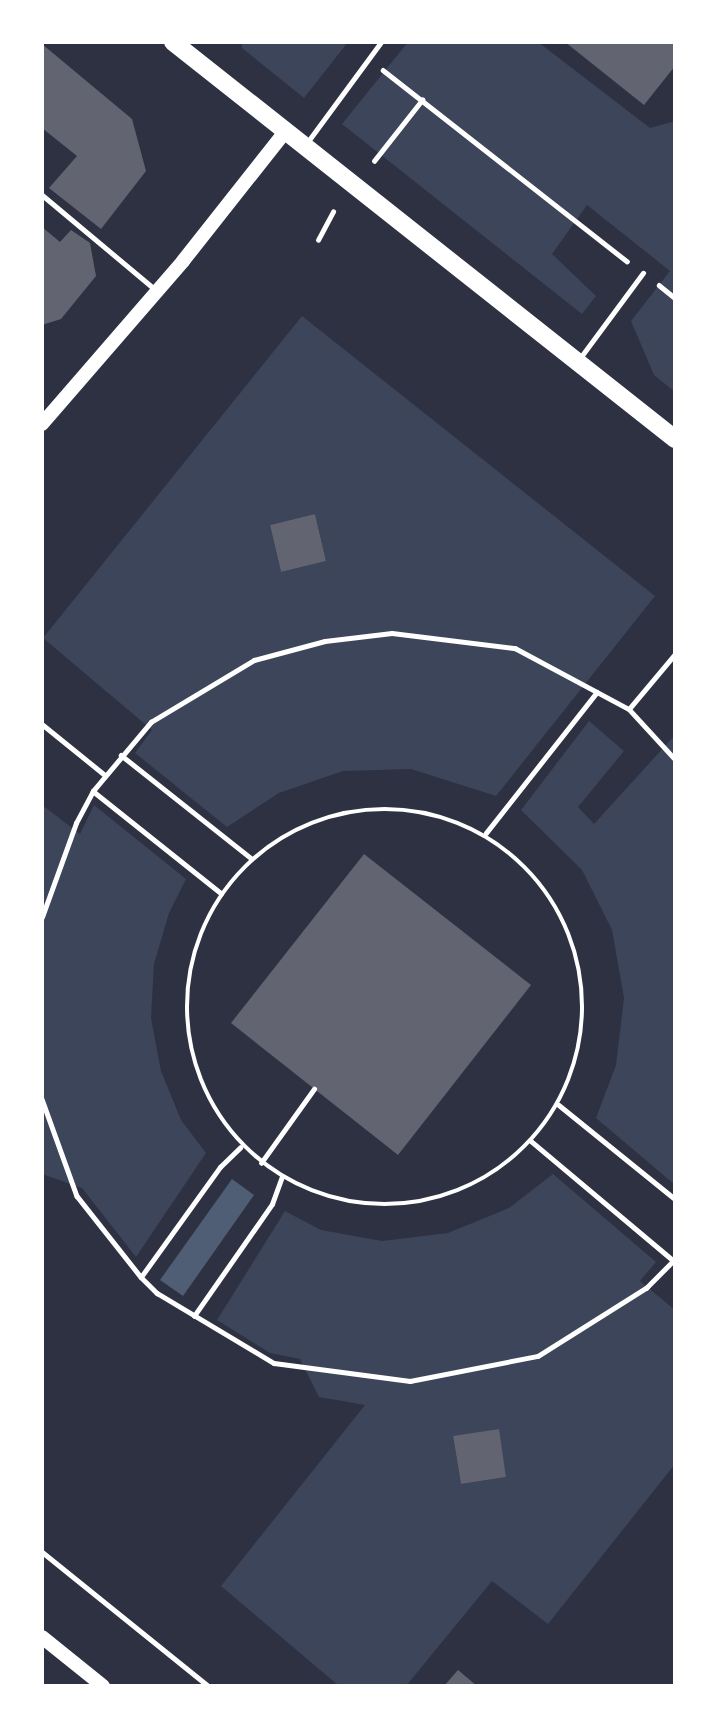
<!DOCTYPE html>
<style>
body{margin:0}
#map{position:relative;width:717px;height:1728px;overflow:hidden;background:#2d3142;font-family:"PT Sans Narrow",sans-serif}
div>[style]{position:absolute}
.green>*{inset:0;background:#3c4559}
.water>*{inset:0;background:#4f5d75}
.building>*{inset:0;background:#626471}
.path>*{height:4.5px;margin:-2.25px;padding:0 2.25px;transform-origin:2.25px;border-radius:2.25px;background:#fff}
.path>.ring{margin:-2.25px;padding:0;box-sizing:content-box;background:none;border:4.5px solid #fff;border-radius:50%}
.service>*{height:5px;margin:-2.5px;padding:0 2.5px;transform-origin:2.5px;border-radius:2.5px;background:#fff}
.secondary>*{height:14px;margin:-7px;padding:0 7px;transform-origin:7px;border-radius:7px;background:#fff}
.primary>*{height:18px;margin:-9px;padding:0 9px;transform-origin:9px;border-radius:9px;background:#fff}
span{translate:-50% -50%;white-space:nowrap;text-align:center;line-height:1.15;-webkit-text-stroke:5px #fff;paint-order:stroke}
.frame{position:absolute;inset:0;border:44px solid #fff;pointer-events:none}
</style>
<div id="map">
<div class="green">
<div style="clip-path:polygon(242px 42px,348px 42px,304px 98px,242px 48px)"></div>
<div style="clip-path:polygon(408px 42px,538px 42px,650px 128px,675px 121px,675px 392px,654px 375px,631px 321px,670px 271px,587px 205px,552px 254px,596px 296px,582px 314px,342px 124px)"></div>
<div style="clip-path:polygon(evenodd,302px 316px,655px 596px,496px 796px,411px 769px,343px 771px,279px 793px,227px 827px,135px 753px,152px 730px,43px 638px,302px 316px,315px 514px,326px 561px,281px 572px,270px 525px,315px 514px)"></div>
<div style="clip-path:polygon(589px 721px,624px 751px,578px 807px,594px 824px,675px 735px,675px 1185px,596px 1118px,616px 1065px,624px 998px,612px 930px,582px 870px,521px 810px)"></div>
<div style="clip-path:polygon(42px 805px,80px 834px,94px 805px,186px 879px,169px 913px,154px 964px,151px 1018px,161px 1071px,181px 1120px,206px 1153px,136px 1257px,82px 1188px,42px 1174px)"></div>
<div style="clip-path:polygon(evenodd,553px 1174px,656px 1262px,640px 1281px,675px 1310px,675px 1464px,548px 1624px,492px 1581px,406px 1686px,339px 1686px,221px 1586px,365px 1405px,319px 1397px,300px 1359px,270px 1353px,217px 1320px,285px 1211px,321px 1230px,382px 1241px,448px 1233px,509px 1208px,553px 1174px,498px 1429px,506px 1477px,461px 1484px,453px 1437px,498px 1429px)"></div>
</div>
<div class="water">
<div style="clip-path:polygon(232px 1179px,254px 1195px,183px 1296px,160px 1280px)"></div>
</div>
<div class="building">
<div style="clip-path:polygon(565px 42px,675px 42px,675px 66px,644px 105px)"></div>
<div style="clip-path:polygon(42px 44px,132px 119px,146px 171px,101px 229px,49px 188px,77px 156px,42px 128px)"></div>
<div style="clip-path:polygon(42px 227px,60px 242px,71px 230px,90px 243px,96px 276px,61px 319px,42px 325px)"></div>
<div style="clip-path:polygon(315px 514px,326px 561px,281px 572px,270px 525px)"></div>
<div style="clip-path:polygon(364px 854px,531px 985px,398px 1155px,231px 1023px)"></div>
<div style="clip-path:polygon(499px 1429px,506px 1477px,461px 1484px,453px 1436px)"></div>
<div style="clip-path:polygon(458px 1670px,477px 1686px,444px 1686px)"></div>
</div>
<div class="path">
<div style="left:383px;top:70px;width:310px;rotate:38.1deg"></div>
<div style="left:374px;top:161px;width:78px;rotate:-51.8deg"></div>
<div style="left:318px;top:240px;width:32px;rotate:-62deg"></div>
<div style="left:659px;top:285px;width:21px;rotate:39deg"></div>
<div style="left:629px;top:709px;width:72px;rotate:-50.1deg"></div>
<div style="left:42px;top:724px;width:81px;rotate:39deg"></div>
<div style="left:121px;top:755px;width:166px;rotate:38.4deg"></div>
<div style="left:93px;top:791px;width:164px;rotate:38.6deg"></div>
<div class="ring" style="left:187px;top:809px;width:391.5px;height:391.5px"></div>
<div style="left:486px;top:833px;width:179px;rotate:-51.8deg"></div>
<div style="left:42px;top:917px;width:100px;rotate:-70.1deg"></div>
<div style="left:76px;top:823px;width:36px;rotate:-62deg"></div>
<div style="left:93px;top:791px;width:90px;rotate:-50deg"></div>
<div style="left:151px;top:722px;width:120px;rotate:-31deg"></div>
<div style="left:254px;top:660px;width:73px;rotate:-15deg"></div>
<div style="left:325px;top:641px;width:67px;rotate:-6.8deg"></div>
<div style="left:392px;top:633px;width:124px;rotate:7deg"></div>
<div style="left:515px;top:648px;width:129px;rotate:28.2deg"></div>
<div style="left:629px;top:709px;width:68px;rotate:47.4deg"></div>
<div style="left:42px;top:1099px;width:103px;rotate:70.2deg"></div>
<div style="left:77px;top:1196px;width:103px;rotate:51.7deg"></div>
<div style="left:141px;top:1277px;width:23px;rotate:45deg"></div>
<div style="left:157px;top:1293px;width:136px;rotate:30.9deg"></div>
<div style="left:274px;top:1363px;width:137px;rotate:7.5deg"></div>
<div style="left:410px;top:1381px;width:130px;rotate:-11.1deg"></div>
<div style="left:538px;top:1356px;width:128px;rotate:-32.2deg"></div>
<div style="left:646px;top:1288px;width:41px;rotate:-45deg"></div>
<div style="left:559px;top:1105px;width:149px;rotate:39deg"></div>
<div style="left:531px;top:1141px;width:187px;rotate:40deg"></div>
<div style="left:261px;top:1163px;width:91px;rotate:-54.4deg"></div>
<div style="left:141px;top:1277px;width:135px;rotate:-54.3deg"></div>
<div style="left:220px;top:1167px;width:28px;rotate:-44deg"></div>
<div style="left:194px;top:1316px;width:136px;rotate:-55.1deg"></div>
<div style="left:272px;top:1204px;width:29px;rotate:-70deg"></div>
</div>
<div class="service">
<div style="left:306px;top:144px;width:127px;rotate:-53.7deg"></div>
<div style="left:42px;top:195px;width:150px;rotate:39.9deg"></div>
<div style="left:580px;top:358px;width:106px;rotate:-53.5deg"></div>
<div style="left:42px;top:1552px;width:213px;rotate:38.9deg"></div>
</div>
<div class="secondary">
<div style="left:42px;top:424px;width:216px;rotate:-49.1deg"></div>
<div style="left:183px;top:261px;width:163px;rotate:-51.7deg"></div>
<div style="left:42px;top:1637px;width:78px;rotate:38.8deg"></div>
</div>
<div class="primary">
<div style="left:173px;top:42px;width:640px;rotate:38.34deg"></div>
</div>
<div class="frame"></div>
</div>
